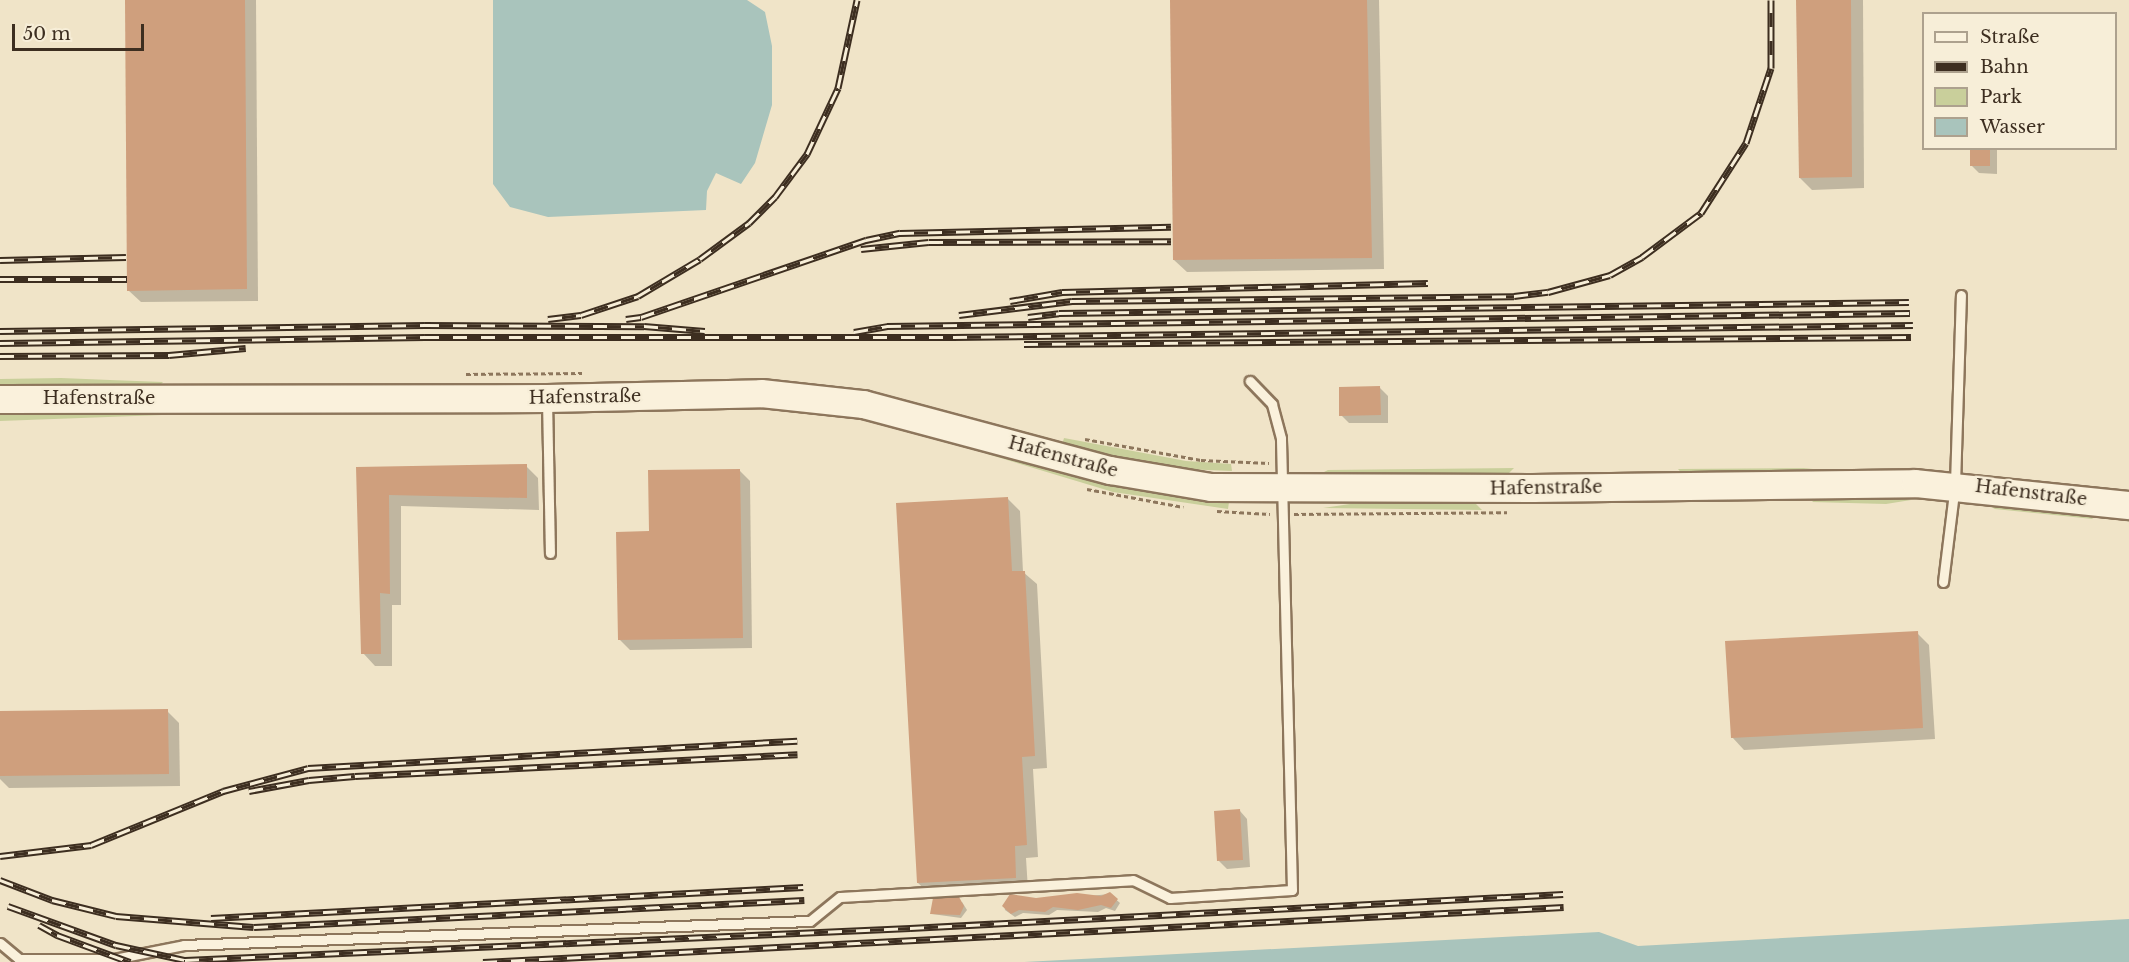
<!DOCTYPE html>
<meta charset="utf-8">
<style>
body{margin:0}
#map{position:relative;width:2129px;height:962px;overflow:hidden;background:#f0e4c8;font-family:"Libre Baskerville",serif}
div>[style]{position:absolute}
.green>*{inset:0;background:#c9cf9b}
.water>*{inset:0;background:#a9c4bc}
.shadow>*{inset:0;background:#0003}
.building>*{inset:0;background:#cf9f7d}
.path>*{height:3px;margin-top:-1.5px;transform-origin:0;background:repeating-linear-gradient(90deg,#8d765c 0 4.5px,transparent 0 7.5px)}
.roads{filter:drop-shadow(2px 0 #8d765c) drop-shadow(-2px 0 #8d765c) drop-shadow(0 2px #8d765c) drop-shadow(0 -2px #8d765c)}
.lane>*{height:9px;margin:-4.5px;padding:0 4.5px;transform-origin:4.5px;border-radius:4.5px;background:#faf1dc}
.secondary>*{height:27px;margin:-13.5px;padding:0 13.5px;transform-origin:13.5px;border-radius:13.5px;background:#faf1dc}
.rail>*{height:7px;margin-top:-3.5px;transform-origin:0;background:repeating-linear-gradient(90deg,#f7eed8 0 14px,#3d2e20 0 28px);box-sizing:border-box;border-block:2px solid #3d2e20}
span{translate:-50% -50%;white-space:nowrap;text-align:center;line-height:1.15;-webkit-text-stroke:4.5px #f7eed8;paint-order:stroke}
.street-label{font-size:18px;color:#3d2e20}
.legend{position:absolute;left:1922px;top:12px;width:195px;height:138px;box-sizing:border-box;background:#f7eed8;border:2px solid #ada18e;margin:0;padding:8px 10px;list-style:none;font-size:18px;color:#3d2e20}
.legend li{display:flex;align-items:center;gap:12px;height:30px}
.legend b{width:30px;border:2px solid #ada18e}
.scale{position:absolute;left:12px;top:24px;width:132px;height:27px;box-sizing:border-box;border:3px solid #3d2e20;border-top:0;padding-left:8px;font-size:18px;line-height:21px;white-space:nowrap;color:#3d2e20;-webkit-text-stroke:4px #f7eed8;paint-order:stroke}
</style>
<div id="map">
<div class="green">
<div style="clip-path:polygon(61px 378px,110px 380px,163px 382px,157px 388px,0 386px,0 379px)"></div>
<div style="clip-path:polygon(156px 407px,162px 415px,0 421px,0 414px)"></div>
<div style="clip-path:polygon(1064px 438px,1186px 461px,1231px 464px,1232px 471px,1183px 469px,1107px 455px,1062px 445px)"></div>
<div style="clip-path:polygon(997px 449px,1114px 486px,1229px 502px,1228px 509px,1113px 492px,987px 454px)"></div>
<div style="clip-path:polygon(1514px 468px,1507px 475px,1324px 472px,1328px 470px)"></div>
<div style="clip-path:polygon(1813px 468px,1749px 475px,1685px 477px,1678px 469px)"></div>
<div style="clip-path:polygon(1820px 495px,1893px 496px,1911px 500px,1886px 504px,1812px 502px)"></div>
<div style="clip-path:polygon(1475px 503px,1482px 510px,1323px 508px,1350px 504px)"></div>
<div style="clip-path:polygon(1986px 504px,2086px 511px,2093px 519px,1995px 509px)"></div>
</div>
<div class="water">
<div style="clip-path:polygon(493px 0,747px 0,765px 12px,772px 46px,772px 105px,755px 163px,741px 184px,716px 173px,707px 191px,706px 210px,548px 217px,510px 207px,493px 184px)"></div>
<div style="clip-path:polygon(2129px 919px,2129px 962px,1024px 962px,1599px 932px,1638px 946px)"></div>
</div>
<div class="shadow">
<div style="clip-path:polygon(126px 0,256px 0,258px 301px,141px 302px,128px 290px)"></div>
<div style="clip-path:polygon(1171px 0,1379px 0,1384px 269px,1187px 272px,1174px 260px)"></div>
<div style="clip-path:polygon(1798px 0,1863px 0,1864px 188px,1812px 190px,1800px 178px)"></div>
<div style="clip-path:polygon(1971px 148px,1997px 148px,1997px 174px,1979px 173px,1971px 165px)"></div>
<div style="clip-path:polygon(1380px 388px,1388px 396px,1388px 423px,1349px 423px,1341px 415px)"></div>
<div style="clip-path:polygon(526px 466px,538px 478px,539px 510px,401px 506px,401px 605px,392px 605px,392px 666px,375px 666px,363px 653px,358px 468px)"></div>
<div style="clip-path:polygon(739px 470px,750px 481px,752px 648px,630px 650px,619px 639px,651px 532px)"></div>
<div style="clip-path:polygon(1008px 499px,1020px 511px,1023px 572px,1037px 584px,1047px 768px,1033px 769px,1038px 857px,1026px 858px,1028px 890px,931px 895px,918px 883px)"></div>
<div style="clip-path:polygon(1917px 633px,1929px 645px,1935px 739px,1744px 750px,1732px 737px)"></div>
<div style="clip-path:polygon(167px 711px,179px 723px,180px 786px,9px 788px,0 779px,0 712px)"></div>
<div style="clip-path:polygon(1240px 811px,1247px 819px,1250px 867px,1227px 869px,1219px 861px)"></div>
<div style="clip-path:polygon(1110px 894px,1120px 903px,1115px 911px,1106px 908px,1098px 912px,1057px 910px,1049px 915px,1023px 913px,1015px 917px,1005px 910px,1004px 904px)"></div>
<div style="clip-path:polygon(962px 902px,967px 910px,961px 918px,932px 914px)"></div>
</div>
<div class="building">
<div style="clip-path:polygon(125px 0,245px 0,247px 289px,127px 291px)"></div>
<div style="clip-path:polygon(1170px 0,1367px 0,1372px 258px,1173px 260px)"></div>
<div style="clip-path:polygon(1796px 0,1851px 0,1852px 177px,1799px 178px)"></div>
<div style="clip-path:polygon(1970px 148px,1990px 148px,1990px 166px,1970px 166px)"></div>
<div style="clip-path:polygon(1380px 386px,1381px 415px,1339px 416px,1339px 387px)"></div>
<div style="clip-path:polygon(527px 464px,527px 498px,389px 495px,390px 594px,380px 593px,381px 654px,361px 654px,356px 467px)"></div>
<div style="clip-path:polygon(740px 469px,743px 638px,618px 640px,616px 532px,649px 531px,648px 470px)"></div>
<div style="clip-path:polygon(1008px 497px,1012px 571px,1025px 571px,1035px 756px,1022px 757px,1027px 845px,1015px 846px,1016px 878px,917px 883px,896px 503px)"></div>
<div style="clip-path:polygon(1918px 631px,1923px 728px,1731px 738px,1725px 641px)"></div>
<div style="clip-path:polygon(168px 709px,169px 774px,0 776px,0 711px)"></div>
<div style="clip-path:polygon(1240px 809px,1243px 860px,1217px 861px,1214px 811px)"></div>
<div style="clip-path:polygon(1110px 892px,1118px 899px,1111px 908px,1101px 905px,1078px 910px,1053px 907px,1045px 912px,1019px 910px,1011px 914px,1002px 906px,1010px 894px,1036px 898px,1077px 893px,1101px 896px)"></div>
<div style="clip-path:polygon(959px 897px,964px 906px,960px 915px,930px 914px,933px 898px)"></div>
</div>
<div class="path">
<div style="left:466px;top:374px;width:116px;rotate:-0.5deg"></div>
<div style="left:1085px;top:439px;width:118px;rotate:10.3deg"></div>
<div style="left:1201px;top:460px;width:68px;rotate:2.5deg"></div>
<div style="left:1087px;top:489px;width:98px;rotate:10.6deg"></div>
<div style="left:1217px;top:511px;width:53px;rotate:3.2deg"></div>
<div style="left:1294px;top:514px;width:213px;rotate:-0.5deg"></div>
</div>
<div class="roads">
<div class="lane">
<div style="left:547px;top:399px;width:154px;rotate:88.9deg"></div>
<div style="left:1943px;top:582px;width:99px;rotate:-83deg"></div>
<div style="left:1955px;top:484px;width:189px;rotate:-88.2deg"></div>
<div style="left:0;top:943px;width:25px;rotate:40deg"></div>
<div style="left:19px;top:959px;width:95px"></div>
<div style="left:114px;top:959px;width:71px;rotate:-11.3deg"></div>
<div style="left:184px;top:945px;width:626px;rotate:-2.2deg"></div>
<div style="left:810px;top:921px;width:38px;rotate:-39deg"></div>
<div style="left:840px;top:897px;width:293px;rotate:-3.3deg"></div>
<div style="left:1133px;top:880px;width:41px;rotate:25.9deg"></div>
<div style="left:1170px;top:898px;width:122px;rotate:-3.8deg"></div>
<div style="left:1292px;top:890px;width:452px;rotate:-91.4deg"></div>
<div style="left:1281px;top:438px;width:35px;rotate:-105deg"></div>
<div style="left:1272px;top:404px;width:32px;rotate:-134deg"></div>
</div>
<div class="secondary">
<div style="left:0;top:399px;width:547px;rotate:-0.1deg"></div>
<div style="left:547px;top:398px;width:214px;rotate:-1.3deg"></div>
<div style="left:761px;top:393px;width:103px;rotate:6.2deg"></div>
<div style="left:863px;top:404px;width:256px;rotate:15deg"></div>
<div style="left:1110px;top:470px;width:102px;rotate:9.6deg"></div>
<div style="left:1211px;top:487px;width:321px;rotate:0.2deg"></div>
<div style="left:1532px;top:488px;width:383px;rotate:-0.7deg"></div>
<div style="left:1915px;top:483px;width:215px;rotate:5.9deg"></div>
</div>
</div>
<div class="rail">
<div style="left:861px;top:249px;width:68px;rotate:-5.9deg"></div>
<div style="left:929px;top:242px;width:242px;rotate:-0.2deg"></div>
<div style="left:0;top:260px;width:126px;rotate:-1.4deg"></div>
<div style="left:0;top:279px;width:127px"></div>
<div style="left:1010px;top:301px;width:53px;rotate:-9.8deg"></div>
<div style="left:1062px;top:292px;width:366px;rotate:-1.4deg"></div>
<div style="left:959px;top:315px;width:114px;rotate:-7.1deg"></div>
<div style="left:1072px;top:301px;width:442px;rotate:-0.6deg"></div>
<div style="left:1514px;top:296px;width:34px;rotate:-7deg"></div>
<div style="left:1548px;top:292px;width:64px;rotate:-15.3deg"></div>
<div style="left:1610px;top:275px;width:37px;rotate:-29deg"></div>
<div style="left:1642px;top:257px;width:74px;rotate:-36.7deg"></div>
<div style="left:1701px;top:213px;width:83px;rotate:-57.3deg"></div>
<div style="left:1746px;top:143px;width:79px;rotate:-71.6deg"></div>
<div style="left:1771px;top:68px;width:68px;rotate:-90deg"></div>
<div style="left:1028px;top:317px;width:31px;rotate:-7deg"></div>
<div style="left:1059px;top:313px;width:850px;rotate:-0.74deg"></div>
<div style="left:548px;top:319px;width:33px;rotate:-7deg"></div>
<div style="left:581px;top:315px;width:60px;rotate:-18.4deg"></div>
<div style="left:638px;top:296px;width:72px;rotate:-30.8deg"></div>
<div style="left:700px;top:259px;width:61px;rotate:-36.3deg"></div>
<div style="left:749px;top:223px;width:37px;rotate:-45deg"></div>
<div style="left:775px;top:197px;width:54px;rotate:-53.3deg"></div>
<div style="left:807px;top:154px;width:73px;rotate:-64.8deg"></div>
<div style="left:838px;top:88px;width:90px;rotate:-77.8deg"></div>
<div style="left:626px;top:319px;width:15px;rotate:-8deg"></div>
<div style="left:641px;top:317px;width:238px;rotate:-18.9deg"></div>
<div style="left:866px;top:240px;width:35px;rotate:-12deg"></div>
<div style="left:900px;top:233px;width:271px;rotate:-1.3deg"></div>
<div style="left:0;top:331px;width:425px;rotate:-0.8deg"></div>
<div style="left:425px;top:325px;width:219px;rotate:0.3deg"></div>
<div style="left:644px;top:326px;width:61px;rotate:4.7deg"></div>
<div style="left:854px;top:332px;width:34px;rotate:-10deg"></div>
<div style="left:887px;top:326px;width:1023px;rotate:-0.73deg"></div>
<div style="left:0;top:343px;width:425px;rotate:-0.8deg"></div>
<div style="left:425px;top:337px;width:528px"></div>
<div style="left:953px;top:337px;width:960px;rotate:-0.72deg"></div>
<div style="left:1024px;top:344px;width:887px;rotate:-0.45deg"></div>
<div style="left:0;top:356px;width:169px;rotate:-0.3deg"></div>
<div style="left:169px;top:355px;width:77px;rotate:-5.2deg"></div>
<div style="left:249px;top:791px;width:61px;rotate:-10.4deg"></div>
<div style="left:309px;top:780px;width:46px;rotate:-5deg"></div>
<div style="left:355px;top:776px;width:443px;rotate:-2.8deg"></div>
<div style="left:0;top:856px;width:92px;rotate:-6.9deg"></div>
<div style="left:91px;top:845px;width:143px;rotate:-22.2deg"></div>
<div style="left:223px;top:791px;width:88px;rotate:-15.1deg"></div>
<div style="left:308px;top:768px;width:490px;rotate:-3.2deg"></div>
<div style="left:0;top:880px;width:56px;rotate:21deg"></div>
<div style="left:52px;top:900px;width:66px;rotate:14deg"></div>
<div style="left:116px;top:916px;width:138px;rotate:4.6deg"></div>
<div style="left:254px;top:927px;width:551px;rotate:-2.81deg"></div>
<div style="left:8px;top:906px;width:115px;rotate:19.9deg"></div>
<div style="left:116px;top:945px;width:71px;rotate:12.3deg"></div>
<div style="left:185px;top:960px;width:726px;rotate:-2.53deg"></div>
<div style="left:910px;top:928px;width:654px;rotate:-2.98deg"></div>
<div style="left:211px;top:918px;width:593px;rotate:-3deg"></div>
<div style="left:39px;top:925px;width:21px;rotate:29deg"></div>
<div style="left:57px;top:935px;width:78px;rotate:20.3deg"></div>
<div style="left:483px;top:962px;width:1082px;rotate:-2.91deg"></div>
</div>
<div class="street-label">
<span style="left:585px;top:397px;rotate:-1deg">Hafenstraße</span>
<span style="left:99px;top:398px">Hafenstraße</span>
<span style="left:1063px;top:457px;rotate:15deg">Hafenstraße</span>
<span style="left:1546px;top:488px;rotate:-1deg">Hafenstraße</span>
<span style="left:2031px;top:493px;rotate:7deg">Hafenstraße</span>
</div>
<ul class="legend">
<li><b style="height:8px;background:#faf1dc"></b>Straße</li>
<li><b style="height:8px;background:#3d2e20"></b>Bahn</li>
<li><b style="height:16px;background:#c9cf9b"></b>Park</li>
<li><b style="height:16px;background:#a9c4bc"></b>Wasser</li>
</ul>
<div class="scale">50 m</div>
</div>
